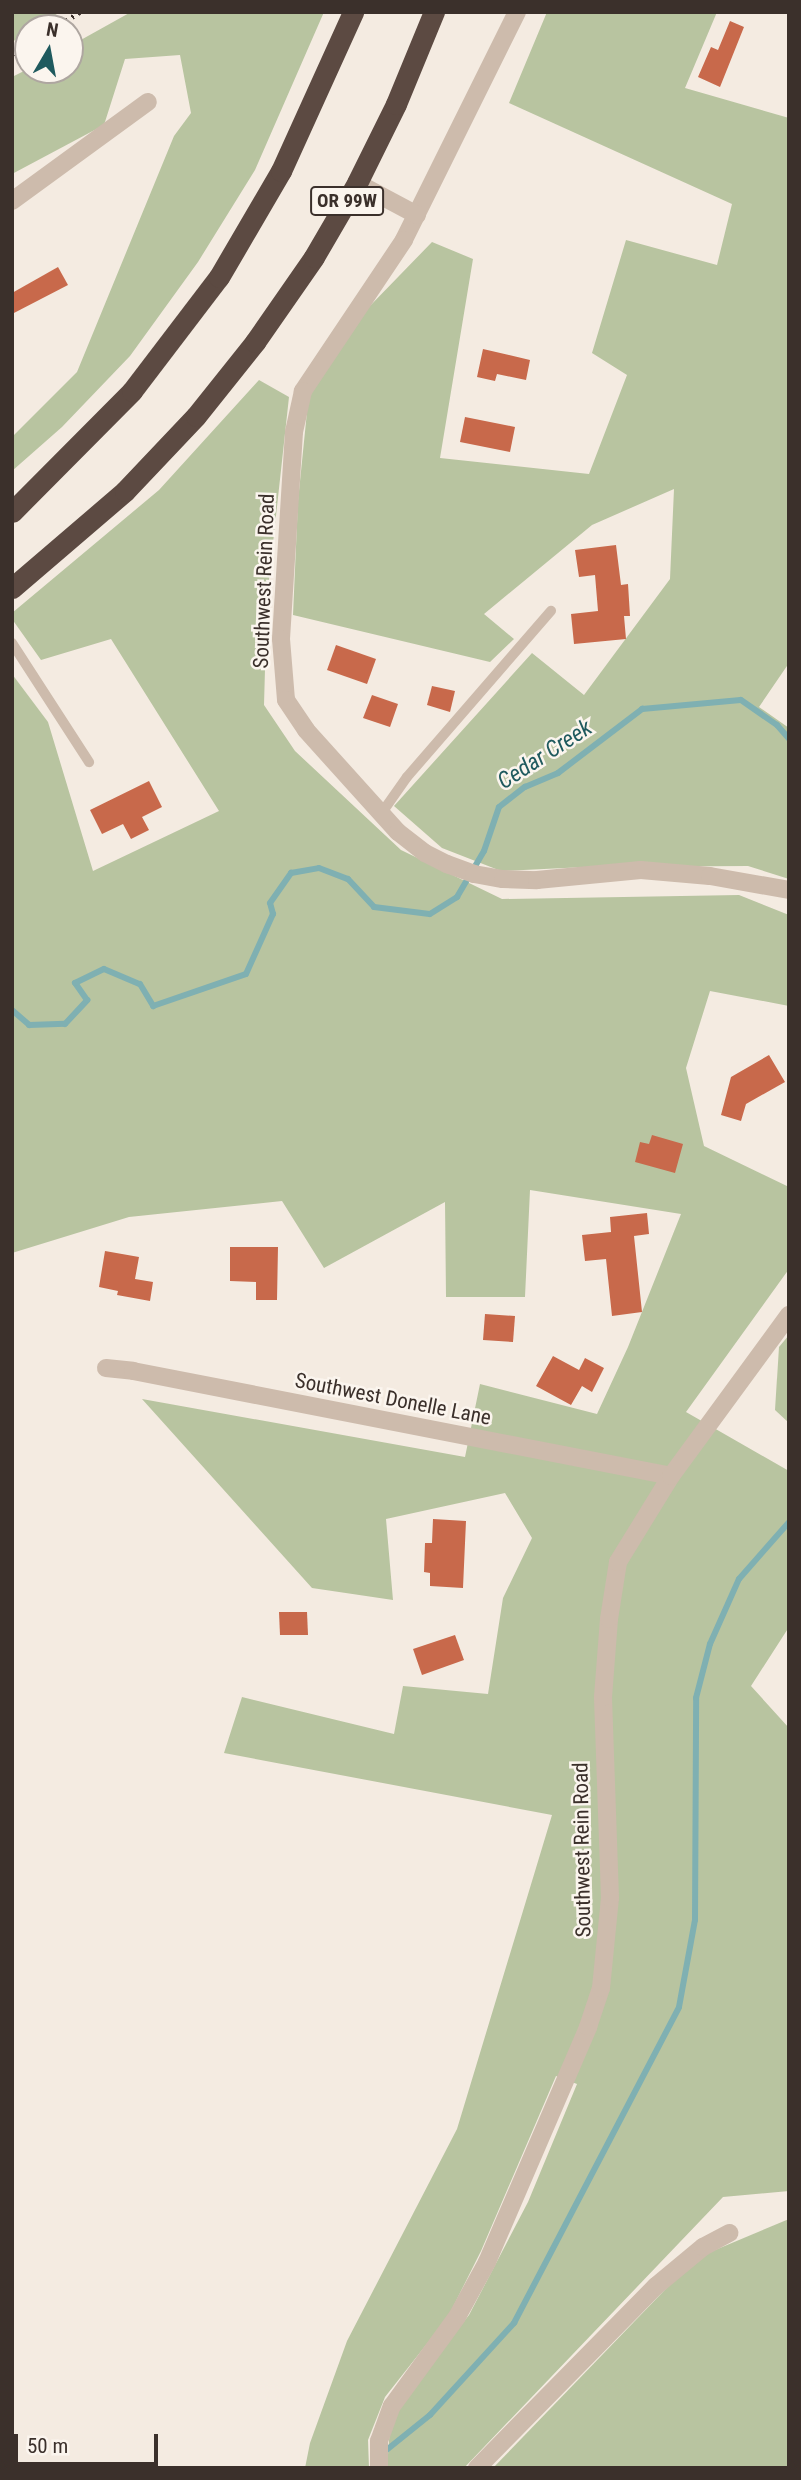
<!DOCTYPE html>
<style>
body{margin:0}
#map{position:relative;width:801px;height:2480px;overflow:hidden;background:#f4ebe1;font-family:"Roboto Condensed",sans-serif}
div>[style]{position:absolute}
.green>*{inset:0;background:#b8c4a0}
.stream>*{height:6px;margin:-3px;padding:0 3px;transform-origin:3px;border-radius:3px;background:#7fb0b2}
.building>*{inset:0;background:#c8694b}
.lane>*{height:10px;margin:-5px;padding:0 5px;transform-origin:5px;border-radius:5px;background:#cdbbac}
.street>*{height:18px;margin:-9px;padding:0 9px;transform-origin:9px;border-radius:9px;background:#cdbbac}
.highway>*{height:21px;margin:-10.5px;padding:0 10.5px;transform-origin:10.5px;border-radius:10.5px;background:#5c4a42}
.rail>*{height:5px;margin-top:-2.5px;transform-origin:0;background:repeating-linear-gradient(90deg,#3b302b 0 2px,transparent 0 7px)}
span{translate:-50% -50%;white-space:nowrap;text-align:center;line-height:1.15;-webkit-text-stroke:5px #fbf5ee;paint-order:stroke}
.shield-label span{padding:2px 5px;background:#fbf5ee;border:2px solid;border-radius:5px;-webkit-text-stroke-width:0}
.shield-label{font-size:19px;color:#3b302b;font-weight:700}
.street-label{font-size:21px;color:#3b302b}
.water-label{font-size:23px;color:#1f5a5e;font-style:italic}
.frame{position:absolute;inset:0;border:14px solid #3b302b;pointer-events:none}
.north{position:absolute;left:14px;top:14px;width:70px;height:70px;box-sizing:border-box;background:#fbf5ee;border:2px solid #aea6a0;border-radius:50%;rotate:10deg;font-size:19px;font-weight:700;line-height:28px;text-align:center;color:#3b302b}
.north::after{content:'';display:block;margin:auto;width:24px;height:32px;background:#1f5a5e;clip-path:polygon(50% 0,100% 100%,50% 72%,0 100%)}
.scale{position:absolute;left:14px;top:2434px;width:144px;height:32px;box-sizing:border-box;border:4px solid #3b302b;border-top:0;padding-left:9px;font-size:21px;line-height:24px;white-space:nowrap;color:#3b302b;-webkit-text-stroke:5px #fbf5ee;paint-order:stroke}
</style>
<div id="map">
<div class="green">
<div style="clip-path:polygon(12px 12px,60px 12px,35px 28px,28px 28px,28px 32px,12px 42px)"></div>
<div style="clip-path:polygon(131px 12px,324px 12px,255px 170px,198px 262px,130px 356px,62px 427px,12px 471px,12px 437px,77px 372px,174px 136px,191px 113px,180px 55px,125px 59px,104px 125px,12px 174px,12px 77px,28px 69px,70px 70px,70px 46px)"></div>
<div style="clip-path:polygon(547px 12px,717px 12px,685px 88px,789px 118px,789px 663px,759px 707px,789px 728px,789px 879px,748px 866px,585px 867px,501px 871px,442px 848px,394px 806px,532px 653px,584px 695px,670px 579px,674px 489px,592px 525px,484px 614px,514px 639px,490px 662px,293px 615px,298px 501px,309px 392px,366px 310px,432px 242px,473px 259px,440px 458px,589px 474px,627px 375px,592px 353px,626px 240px,717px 265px,732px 204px,509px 103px)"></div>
<div style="clip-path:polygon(259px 380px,289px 397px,267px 598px,264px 705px,295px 751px,401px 850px,502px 899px,739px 895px,789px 915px,789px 1006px,710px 991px,686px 1068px,704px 1146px,789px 1187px,789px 1269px,686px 1412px,789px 1471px,789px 1627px,751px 1686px,789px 1728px,789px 2191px,723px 2197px,464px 2468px,387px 2468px,390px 2427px,403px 2398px,469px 2315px,528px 2202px,577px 2084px,556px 2076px,481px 2251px,448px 2317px,385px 2397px,368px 2440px,369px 2468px,305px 2468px,310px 2443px,347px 2341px,457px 2129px,552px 1815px,224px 1753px,242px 1697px,394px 1734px,403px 1686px,488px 1694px,503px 1598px,532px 1538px,505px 1493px,386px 1519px,393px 1600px,312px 1588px,142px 1399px,465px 1457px,480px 1384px,597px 1414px,628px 1347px,681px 1214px,530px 1190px,525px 1297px,446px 1297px,445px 1202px,324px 1268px,282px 1201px,129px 1217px,12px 1253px,12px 674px,48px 722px,93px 871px,219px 811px,111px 639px,41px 660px,12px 619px,12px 613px,159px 490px)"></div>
<div style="clip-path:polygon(789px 1335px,789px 1423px,775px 1410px,779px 1347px)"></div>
<div style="clip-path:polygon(789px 2219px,789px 2468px,493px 2468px,685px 2269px,708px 2253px)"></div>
</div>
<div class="stream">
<div style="left:12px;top:1010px;width:23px;rotate:41deg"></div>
<div style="left:29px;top:1025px;width:36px;rotate:-2deg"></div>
<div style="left:65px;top:1024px;width:33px;rotate:-47deg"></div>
<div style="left:87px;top:1000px;width:21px;rotate:-125deg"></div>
<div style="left:75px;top:983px;width:32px;rotate:-26deg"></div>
<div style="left:104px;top:969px;width:39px;rotate:23deg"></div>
<div style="left:140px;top:984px;width:26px;rotate:59deg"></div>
<div style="left:153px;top:1006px;width:98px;rotate:-19deg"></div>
<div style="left:246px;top:974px;width:66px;rotate:-65.8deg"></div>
<div style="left:273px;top:914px;width:11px;rotate:-105deg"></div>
<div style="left:270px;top:903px;width:37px;rotate:-55deg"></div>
<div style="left:291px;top:873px;width:28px;rotate:-10deg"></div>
<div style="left:319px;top:868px;width:31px;rotate:21deg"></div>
<div style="left:348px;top:879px;width:38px;rotate:47deg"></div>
<div style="left:374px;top:907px;width:56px;rotate:7.1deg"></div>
<div style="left:430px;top:914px;width:32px;rotate:-32deg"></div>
<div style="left:457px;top:897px;width:53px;rotate:-59.6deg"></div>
<div style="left:484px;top:851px;width:46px;rotate:-71.2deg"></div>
<div style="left:499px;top:807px;width:33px;rotate:-38deg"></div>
<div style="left:525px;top:787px;width:36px;rotate:-23deg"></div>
<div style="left:558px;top:773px;width:106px;rotate:-37.3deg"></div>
<div style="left:642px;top:709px;width:99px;rotate:-5.2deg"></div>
<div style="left:741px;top:700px;width:44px;rotate:34.8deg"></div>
<div style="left:777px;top:725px;width:18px;rotate:49deg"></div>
<div style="left:384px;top:2452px;width:59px;rotate:-38.8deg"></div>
<div style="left:430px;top:2415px;width:125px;rotate:-47.6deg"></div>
<div style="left:514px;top:2323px;width:356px;rotate:-62.4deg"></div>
<div style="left:679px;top:2007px;width:88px;rotate:-79.6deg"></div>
<div style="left:695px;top:1920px;width:222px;rotate:-89.7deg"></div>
<div style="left:696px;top:1698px;width:56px;rotate:-75.5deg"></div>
<div style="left:710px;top:1644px;width:71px;rotate:-66deg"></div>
<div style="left:739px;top:1579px;width:76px;rotate:-48.7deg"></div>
</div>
<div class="building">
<div style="clip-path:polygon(730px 21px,744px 27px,720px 87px,698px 77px,711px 47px,718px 50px)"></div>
<div style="clip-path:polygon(58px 267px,68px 285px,12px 314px,12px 293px)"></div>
<div style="clip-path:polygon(483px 349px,530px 360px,526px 380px,497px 374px,495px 381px,477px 377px)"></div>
<div style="clip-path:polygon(465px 417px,515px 427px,510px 452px,460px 442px)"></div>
<div style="clip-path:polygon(616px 545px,621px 585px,628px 584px,630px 616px,624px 616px,626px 639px,574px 644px,571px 614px,598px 611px,595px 575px,579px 577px,575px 550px)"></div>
<div style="clip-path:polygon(336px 645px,376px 659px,367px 684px,327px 670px)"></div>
<div style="clip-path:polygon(432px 686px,455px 691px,450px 712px,427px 705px)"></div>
<div style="clip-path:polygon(372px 695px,398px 704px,390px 727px,363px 718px)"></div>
<div style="clip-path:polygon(149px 781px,162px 807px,142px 817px,149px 830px,131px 839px,123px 824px,102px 834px,90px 810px)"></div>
<div style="clip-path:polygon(769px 1055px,785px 1082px,746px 1104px,741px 1121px,721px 1115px,731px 1077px)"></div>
<div style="clip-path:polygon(652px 1135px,683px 1144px,675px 1173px,635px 1162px,640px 1142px,649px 1144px)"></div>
<div style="clip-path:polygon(647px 1213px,649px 1234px,634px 1236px,642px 1312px,612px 1316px,606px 1259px,585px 1261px,582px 1235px,611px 1232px,610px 1217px)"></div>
<div style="clip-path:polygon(230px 1247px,278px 1247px,277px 1300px,256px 1300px,256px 1282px,230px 1281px)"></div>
<div style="clip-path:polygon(105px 1251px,139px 1257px,135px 1279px,153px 1282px,150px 1301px,117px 1295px,118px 1291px,99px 1287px)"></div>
<div style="clip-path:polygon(485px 1314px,515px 1316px,513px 1342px,483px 1340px)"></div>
<div style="clip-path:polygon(553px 1356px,579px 1370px,585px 1358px,604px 1368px,592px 1392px,582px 1386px,571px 1405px,536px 1386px)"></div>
<div style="clip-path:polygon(433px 1519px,466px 1521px,463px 1588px,430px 1586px,430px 1573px,424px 1572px,425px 1543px,432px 1543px)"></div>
<div style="clip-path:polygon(279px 1612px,307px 1612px,308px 1635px,280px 1635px)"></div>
<div style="clip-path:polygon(455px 1635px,464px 1660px,422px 1675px,413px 1649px)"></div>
</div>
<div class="lane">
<div style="left:12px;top:643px;width:142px;rotate:57.1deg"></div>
<div style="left:381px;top:814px;width:45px;rotate:-54.9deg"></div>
<div style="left:407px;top:777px;width:220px;rotate:-49.1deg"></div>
</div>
<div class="street">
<div style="left:517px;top:12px;width:254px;rotate:116.4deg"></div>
<div style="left:404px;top:240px;width:182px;rotate:123.8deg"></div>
<div style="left:303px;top:391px;width:42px;rotate:102.4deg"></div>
<div style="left:294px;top:432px;width:207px;rotate:93.6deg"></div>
<div style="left:281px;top:639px;width:61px;rotate:85.3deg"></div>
<div style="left:286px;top:700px;width:36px;rotate:56deg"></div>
<div style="left:306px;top:730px;width:137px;rotate:48deg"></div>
<div style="left:398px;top:832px;width:34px;rotate:38deg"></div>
<div style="left:425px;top:853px;width:25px;rotate:27deg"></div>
<div style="left:447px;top:864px;width:29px;rotate:20deg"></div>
<div style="left:474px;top:874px;width:29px;rotate:10deg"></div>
<div style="left:503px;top:879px;width:34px;rotate:2deg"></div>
<div style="left:537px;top:880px;width:104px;rotate:-5.5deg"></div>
<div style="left:641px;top:870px;width:69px;rotate:5deg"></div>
<div style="left:710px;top:876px;width:80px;rotate:10deg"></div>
<div style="left:357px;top:183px;width:68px;rotate:28.1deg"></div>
<div style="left:12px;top:201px;width:168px;rotate:-36.1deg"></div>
<div style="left:106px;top:1368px;width:27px;rotate:6deg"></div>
<div style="left:133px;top:1371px;width:548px;rotate:11.04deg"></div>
<div style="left:379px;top:2468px;width:27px;rotate:-90deg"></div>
<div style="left:379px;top:2441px;width:37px;rotate:-70deg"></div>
<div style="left:392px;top:2406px;width:110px;rotate:-53.9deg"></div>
<div style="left:457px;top:2317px;width:63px;rotate:-61.4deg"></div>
<div style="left:487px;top:2262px;width:256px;rotate:-66.7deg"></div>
<div style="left:588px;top:2027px;width:41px;rotate:-71.6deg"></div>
<div style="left:601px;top:1988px;width:90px;rotate:-84.3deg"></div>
<div style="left:610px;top:1898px;width:201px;rotate:-92deg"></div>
<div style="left:603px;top:1697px;width:78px;rotate:-85.6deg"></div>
<div style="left:609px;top:1619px;width:58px;rotate:-81deg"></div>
<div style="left:618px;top:1562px;width:101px;rotate:-58.4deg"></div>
<div style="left:671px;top:1476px;width:200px;rotate:-53.8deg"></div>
<div style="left:477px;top:2468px;width:255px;rotate:-45.5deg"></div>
<div style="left:656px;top:2286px;width:61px;rotate:-39.7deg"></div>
<div style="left:703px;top:2247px;width:30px;rotate:-28deg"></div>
</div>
<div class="highway">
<div style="left:12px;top:512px;width:170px;rotate:-45.2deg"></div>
<div style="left:132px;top:391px;width:143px;rotate:-52.7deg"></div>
<div style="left:219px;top:277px;width:123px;rotate:-59.7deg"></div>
<div style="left:281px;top:171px;width:175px;rotate:-65.6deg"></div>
<div style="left:12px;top:588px;width:149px;rotate:-40.6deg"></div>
<div style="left:125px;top:491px;width:103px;rotate:-46.6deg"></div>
<div style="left:196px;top:416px;width:95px;rotate:-51.4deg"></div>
<div style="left:255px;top:342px;width:103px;rotate:-55.2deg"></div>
<div style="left:314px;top:257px;width:86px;rotate:-59.8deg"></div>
<div style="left:357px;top:183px;width:88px;rotate:-63.7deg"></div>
<div style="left:396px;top:104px;width:100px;rotate:-67.6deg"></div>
</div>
<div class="rail">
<div style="left:54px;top:28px;width:31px;rotate:-32deg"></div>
<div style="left:12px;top:54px;width:19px;rotate:-32deg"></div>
</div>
<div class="shield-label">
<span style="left:347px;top:201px">OR 99W</span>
</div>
<div class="street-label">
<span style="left:264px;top:581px;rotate:-88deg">Southwest Rein Road</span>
<span style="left:393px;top:1399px;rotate:11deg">Southwest Donelle Lane</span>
<span style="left:582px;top:1850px;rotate:-91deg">Southwest Rein Road</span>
</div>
<div class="water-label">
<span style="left:545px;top:755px;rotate:-33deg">Cedar Creek</span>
</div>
<div class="frame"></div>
<div class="north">N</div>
<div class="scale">50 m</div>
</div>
